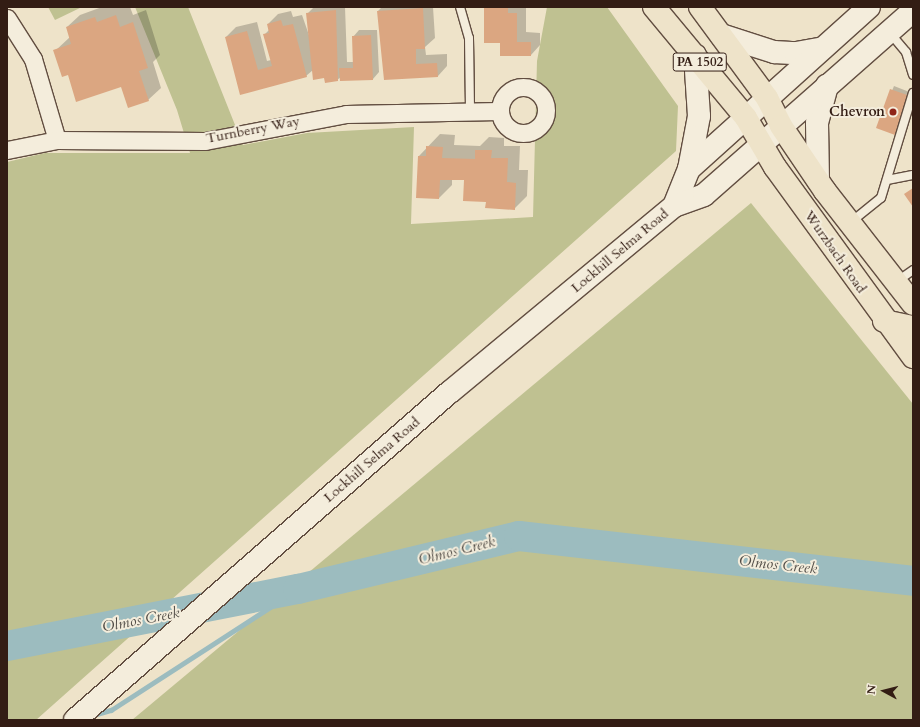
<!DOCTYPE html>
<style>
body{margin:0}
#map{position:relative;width:920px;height:727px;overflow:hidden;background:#eee3c9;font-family:Cardo,serif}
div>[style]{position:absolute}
.green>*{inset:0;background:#bfc191}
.shadow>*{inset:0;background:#0003}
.stream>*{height:5px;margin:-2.5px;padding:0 2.5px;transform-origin:2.5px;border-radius:2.5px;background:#9cbcbf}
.river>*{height:30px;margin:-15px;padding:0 15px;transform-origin:15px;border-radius:15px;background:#9cbcbf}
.building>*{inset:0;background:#dba681}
.roads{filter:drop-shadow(1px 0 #624e41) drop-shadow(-1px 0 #624e41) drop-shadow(0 1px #624e41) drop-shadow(0 -1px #624e41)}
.lane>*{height:8px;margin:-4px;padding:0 4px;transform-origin:4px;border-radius:4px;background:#f4eddc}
.street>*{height:17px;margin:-8.5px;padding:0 8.5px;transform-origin:8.5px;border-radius:8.5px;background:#f4eddc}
.street>.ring{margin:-8.5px;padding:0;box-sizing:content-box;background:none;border:17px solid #f4eddc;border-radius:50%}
.secondary>*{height:22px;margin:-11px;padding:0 11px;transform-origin:11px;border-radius:11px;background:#f4eddc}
.primary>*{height:22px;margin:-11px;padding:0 11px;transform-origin:11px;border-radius:11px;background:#eee3c9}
.dots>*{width:11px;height:11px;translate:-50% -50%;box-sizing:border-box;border:2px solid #f4eddc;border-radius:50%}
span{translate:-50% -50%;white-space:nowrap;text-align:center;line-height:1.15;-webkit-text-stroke:4px #f4eddc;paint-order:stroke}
.shield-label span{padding:1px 3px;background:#f4eddc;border:1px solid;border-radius:3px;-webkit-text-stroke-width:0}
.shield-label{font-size:13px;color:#331d14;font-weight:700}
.poi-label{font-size:14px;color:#331d14;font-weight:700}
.right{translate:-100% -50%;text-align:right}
.street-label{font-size:14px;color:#331d14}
.water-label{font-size:15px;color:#524d47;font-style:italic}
.frame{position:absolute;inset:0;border:8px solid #331d14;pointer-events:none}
.north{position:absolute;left:864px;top:671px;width:40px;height:40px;-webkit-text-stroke:3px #f4eddc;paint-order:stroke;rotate:277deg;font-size:11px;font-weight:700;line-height:16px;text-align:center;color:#331d14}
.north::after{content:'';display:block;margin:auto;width:14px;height:18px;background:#331d14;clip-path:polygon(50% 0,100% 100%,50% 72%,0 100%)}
</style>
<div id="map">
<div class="green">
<div style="clip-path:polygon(48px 7px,82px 7px,55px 20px)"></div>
<div style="clip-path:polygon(135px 7px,188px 7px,243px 145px,307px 133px,414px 127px,411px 224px,533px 217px,537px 61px,547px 7px,607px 7px,678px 106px,676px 151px,36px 720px,7px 720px,7px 162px,45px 153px,190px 153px,177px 110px)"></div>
<div style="clip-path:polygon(751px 203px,913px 404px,913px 720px,132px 720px)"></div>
</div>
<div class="shadow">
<div style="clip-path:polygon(102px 7px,130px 7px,133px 15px,146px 10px,160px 55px,153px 62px,161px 88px,148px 100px,122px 86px,68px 74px,55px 51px,70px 37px,67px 27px,80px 15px)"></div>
<div style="clip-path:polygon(314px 7px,345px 7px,347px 62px,354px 62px,353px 37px,359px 30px,377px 30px,379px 72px,373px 79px,341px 77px,337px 80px,313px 70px,306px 76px,241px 94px,226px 37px,236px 27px,257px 22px,267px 61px,271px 60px,264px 35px,270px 29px,268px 24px,278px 14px,291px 11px,293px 17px,302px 15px,310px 38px,307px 14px)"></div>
<div style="clip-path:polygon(382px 7px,433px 7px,435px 38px,425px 47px,426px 55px,447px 54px,447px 66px,438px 76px,385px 79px,378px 11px)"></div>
<div style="clip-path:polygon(485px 7px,526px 7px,526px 32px,540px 33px,540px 45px,531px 55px,501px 42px)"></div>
<div style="clip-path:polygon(894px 86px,912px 93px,894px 134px,877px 127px)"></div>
<div style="clip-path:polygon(440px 134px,455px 135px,454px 145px,480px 146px,489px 137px,504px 138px,504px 146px,520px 146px,519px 170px,528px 170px,527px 196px,514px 209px,487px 201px,465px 180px,452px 179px,452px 185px,439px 198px,419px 156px)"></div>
</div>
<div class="stream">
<div style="left:93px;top:715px;width:19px;rotate:-16deg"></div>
<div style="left:111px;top:710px;width:223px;rotate:-32.9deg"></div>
</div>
<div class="river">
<div style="left:7px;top:646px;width:297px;rotate:-11.1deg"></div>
<div style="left:298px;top:589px;width:227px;rotate:-13.5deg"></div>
<div style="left:519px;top:536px;width:397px;rotate:6.5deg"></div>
</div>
<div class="building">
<div style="clip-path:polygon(484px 7px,508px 7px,508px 13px,517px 13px,517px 42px,531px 42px,531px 56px,500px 56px,500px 43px,484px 43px)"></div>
<div style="clip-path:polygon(423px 8px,425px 49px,416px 49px,416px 64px,437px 63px,438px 77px,384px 80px,377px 11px)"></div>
<div style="clip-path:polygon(336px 10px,338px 81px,325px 83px,324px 78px,313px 80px,306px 13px)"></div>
<div style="clip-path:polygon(116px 15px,120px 27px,133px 22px,148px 68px,139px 71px,149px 101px,128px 108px,121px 87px,76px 102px,68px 75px,62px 77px,53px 50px,71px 44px,66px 27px,95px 17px,97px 22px)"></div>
<div style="clip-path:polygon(281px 20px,283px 26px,293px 24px,307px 77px,240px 95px,225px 37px,247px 31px,258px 70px,272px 66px,263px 34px,269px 33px,267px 24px)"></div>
<div style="clip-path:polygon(371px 35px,373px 80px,340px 81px,339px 68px,353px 68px,352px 36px)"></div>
<div style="clip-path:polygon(890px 89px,910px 96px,895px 135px,876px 128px)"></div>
<div style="clip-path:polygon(426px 146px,443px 147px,442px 158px,475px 159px,475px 150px,492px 150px,491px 158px,508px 158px,507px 182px,516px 183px,515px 210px,485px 208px,486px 202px,463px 201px,464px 180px,440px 180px,439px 199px,416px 198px,418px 156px,426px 156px)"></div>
<div style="clip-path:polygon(913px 188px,913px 207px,904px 194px)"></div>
</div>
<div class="roads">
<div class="lane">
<div style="left:460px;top:7px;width:32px;rotate:74deg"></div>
<div style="left:469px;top:38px;width:75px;rotate:89.2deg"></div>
<div style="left:890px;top:33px;width:25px;rotate:50deg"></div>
<div style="left:906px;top:52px;width:24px;rotate:73deg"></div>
<div style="left:887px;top:180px;width:26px;rotate:-11deg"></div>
<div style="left:851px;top:222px;width:38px;rotate:-39deg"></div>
<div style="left:881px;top:198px;width:110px;rotate:-73.1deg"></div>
<div style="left:896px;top:282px;width:21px;rotate:-35deg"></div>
</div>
<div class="street">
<div style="left:7px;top:18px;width:49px;rotate:57.6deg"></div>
<div style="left:33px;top:59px;width:84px;rotate:73.5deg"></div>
<div class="ring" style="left:500px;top:87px;width:29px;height:29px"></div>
<div style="left:7px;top:150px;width:51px;rotate:-11.3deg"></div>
<div style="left:57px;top:140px;width:148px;rotate:0.4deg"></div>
<div style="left:205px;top:141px;width:144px;rotate:-10.8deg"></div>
<div style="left:346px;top:114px;width:153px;rotate:-1.1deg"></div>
</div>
<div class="secondary">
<div style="left:721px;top:35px;width:56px;rotate:17.8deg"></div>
<div style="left:774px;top:52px;width:22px;rotate:3deg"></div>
<div style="left:796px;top:53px;width:27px;rotate:-10deg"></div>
<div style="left:689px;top:169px;width:54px;rotate:-79.3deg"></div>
<div style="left:699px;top:116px;width:61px;rotate:-93.8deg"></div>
<div style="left:818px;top:180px;width:57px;rotate:-91deg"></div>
<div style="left:817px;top:123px;width:39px;rotate:-75deg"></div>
<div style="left:674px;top:206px;width:40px;rotate:-68deg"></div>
<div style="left:689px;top:169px;width:242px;rotate:-42deg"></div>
<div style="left:75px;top:720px;width:498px;rotate:-41.2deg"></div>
<div style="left:450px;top:392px;width:291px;rotate:-39.7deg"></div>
<div style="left:674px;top:206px;width:32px;rotate:-20deg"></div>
<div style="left:704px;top:195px;width:278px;rotate:-41.4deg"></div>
</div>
<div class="primary">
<div style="left:654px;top:7px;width:144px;rotate:50.3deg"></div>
<div style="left:746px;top:118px;width:57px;rotate:59.4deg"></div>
<div style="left:775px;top:167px;width:235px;rotate:54deg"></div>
<div style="left:700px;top:7px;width:113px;rotate:53.6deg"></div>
<div style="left:767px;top:98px;width:31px;rotate:63deg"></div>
<div style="left:781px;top:126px;width:78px;rotate:55.9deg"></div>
<div style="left:825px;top:191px;width:143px;rotate:52.1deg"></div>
<div style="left:884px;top:321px;width:30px;rotate:12deg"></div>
</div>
</div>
<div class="dots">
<div style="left:893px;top:112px;background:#8f2418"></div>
</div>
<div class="shield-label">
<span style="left:700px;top:62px">PA 1502</span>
</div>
<div class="poi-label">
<span class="right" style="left:885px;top:112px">Chevron</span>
</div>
<div class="street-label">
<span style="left:253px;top:130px;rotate:-11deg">Turnberry Way</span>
<span style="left:620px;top:251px;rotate:-40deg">Lockhill Selma Road</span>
<span style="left:835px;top:252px;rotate:55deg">Wurzbach Road</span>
<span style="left:372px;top:460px;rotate:-41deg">Lockhill Selma Road</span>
</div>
<div class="water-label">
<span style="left:457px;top:551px;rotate:-14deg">Olmos Creek</span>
<span style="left:778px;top:565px;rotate:6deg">Olmos Creek</span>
<span style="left:141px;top:620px;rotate:-11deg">Olmos Creek</span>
</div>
<div class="frame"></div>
<div class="north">N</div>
</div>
